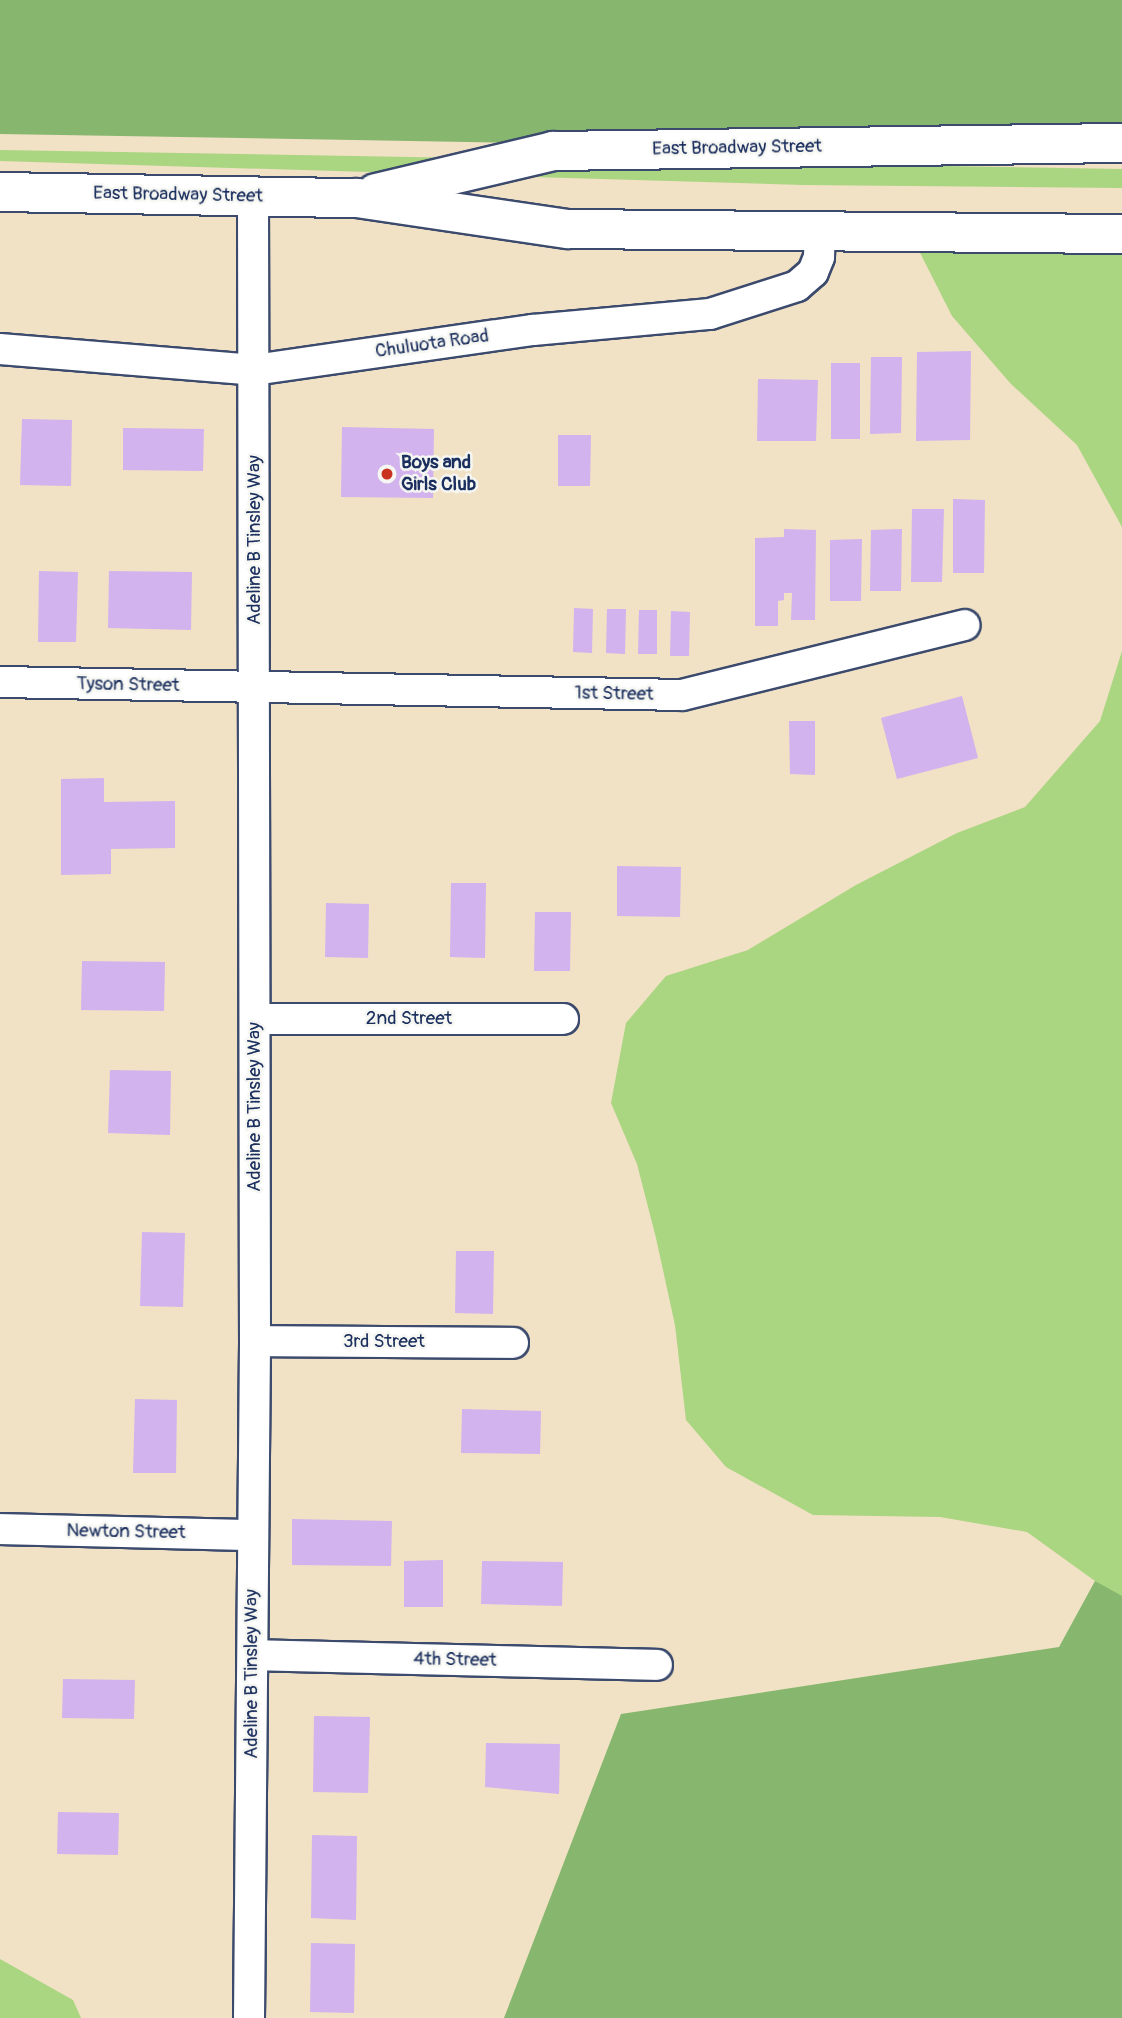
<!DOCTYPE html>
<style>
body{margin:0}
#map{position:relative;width:1122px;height:2018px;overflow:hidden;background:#f1e1c5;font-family:Pangolin,sans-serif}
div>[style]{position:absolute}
.green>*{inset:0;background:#aad581}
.forest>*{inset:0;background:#87b66f}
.building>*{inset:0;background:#d2b3ed}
.roads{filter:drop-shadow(2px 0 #3b4a6d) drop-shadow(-2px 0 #3b4a6d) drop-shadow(0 2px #3b4a6d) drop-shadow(0 -2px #3b4a6d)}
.street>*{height:30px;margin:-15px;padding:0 15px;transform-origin:15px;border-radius:15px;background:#fff}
.secondary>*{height:38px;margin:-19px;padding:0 19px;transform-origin:19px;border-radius:19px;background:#fff}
.dots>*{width:19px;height:19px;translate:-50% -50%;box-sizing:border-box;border:4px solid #f6f6f2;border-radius:50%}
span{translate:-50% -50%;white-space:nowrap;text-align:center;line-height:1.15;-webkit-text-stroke:5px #f6f6f2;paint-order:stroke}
.street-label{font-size:19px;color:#1b2f5e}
.poi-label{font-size:19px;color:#1b2f5e;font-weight:700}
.left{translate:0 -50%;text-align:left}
</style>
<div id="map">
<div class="green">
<div style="clip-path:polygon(0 150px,1122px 169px,1122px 188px,804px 185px,0 161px)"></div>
<div style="clip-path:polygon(905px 223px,1122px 225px,1122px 527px,1077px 445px,1011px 384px,952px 316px)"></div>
<div style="clip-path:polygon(1122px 651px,1122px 1596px,1113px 1594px,1027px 1532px,940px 1517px,813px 1515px,726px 1467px,686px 1420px,675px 1325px,656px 1238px,637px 1164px,611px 1103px,626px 1023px,666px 976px,748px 950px,856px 885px,957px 833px,1025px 807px,1100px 721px)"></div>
<div style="clip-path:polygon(0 1959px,73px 2000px,81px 2018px,0 2018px)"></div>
</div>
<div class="forest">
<div style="clip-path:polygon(0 0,1122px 0,1122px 153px,0 134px)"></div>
<div style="clip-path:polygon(1095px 1581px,1122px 1596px,1122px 2018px,504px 2018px,621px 1714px,1059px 1647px)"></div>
</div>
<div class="building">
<div style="clip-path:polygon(971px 351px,970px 440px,916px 441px,917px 352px)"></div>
<div style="clip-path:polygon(871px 357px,902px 357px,901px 433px,870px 434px)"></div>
<div style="clip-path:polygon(831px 363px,860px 363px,860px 439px,831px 439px)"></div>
<div style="clip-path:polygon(758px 379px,818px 380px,816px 441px,757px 441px)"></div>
<div style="clip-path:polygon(22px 419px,72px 420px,71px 486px,20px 485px)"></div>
<div style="clip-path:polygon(342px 427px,434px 429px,433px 498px,341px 497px)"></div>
<div style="clip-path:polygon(123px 428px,204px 429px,203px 471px,123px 470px)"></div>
<div style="clip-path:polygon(558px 435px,591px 435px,590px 486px,558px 486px)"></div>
<div style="clip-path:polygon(953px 499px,985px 500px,984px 573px,953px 573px)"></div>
<div style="clip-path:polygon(912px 509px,944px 509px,942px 582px,911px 582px)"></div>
<div style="clip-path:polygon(784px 529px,816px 530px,815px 620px,791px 620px,792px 593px,784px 593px,784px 600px,778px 601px,778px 626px,755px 626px,755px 538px,784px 537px)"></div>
<div style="clip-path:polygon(902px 529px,901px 591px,870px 591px,871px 530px)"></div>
<div style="clip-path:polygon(862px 539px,861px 601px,830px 601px,830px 540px)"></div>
<div style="clip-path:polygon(39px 571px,78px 572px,76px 642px,38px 642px)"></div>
<div style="clip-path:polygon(109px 571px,192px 572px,191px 630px,108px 628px)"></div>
<div style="clip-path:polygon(574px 608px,593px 609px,592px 653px,573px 652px)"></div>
<div style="clip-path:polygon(607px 609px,626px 609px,625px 654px,606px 653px)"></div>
<div style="clip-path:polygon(639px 610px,657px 610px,657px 654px,638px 654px)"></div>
<div style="clip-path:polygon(671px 611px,690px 612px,689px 656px,670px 656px)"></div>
<div style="clip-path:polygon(962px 696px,978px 758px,897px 779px,881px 718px)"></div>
<div style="clip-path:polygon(789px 721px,815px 721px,815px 775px,790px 774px)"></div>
<div style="clip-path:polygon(104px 778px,104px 802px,175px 801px,175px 848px,111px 849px,111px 874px,61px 875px,61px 779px)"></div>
<div style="clip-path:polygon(617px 866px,681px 867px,680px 917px,617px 916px)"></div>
<div style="clip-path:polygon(451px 883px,486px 883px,485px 958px,450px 957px)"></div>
<div style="clip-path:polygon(326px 903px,369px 904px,368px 958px,325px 957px)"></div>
<div style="clip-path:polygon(535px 912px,571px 912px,570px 971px,534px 971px)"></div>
<div style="clip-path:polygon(82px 961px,165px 962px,164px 1011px,81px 1010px)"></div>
<div style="clip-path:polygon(110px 1070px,171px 1071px,170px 1135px,108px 1133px)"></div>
<div style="clip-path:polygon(142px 1232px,185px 1233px,183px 1307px,140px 1306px)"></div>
<div style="clip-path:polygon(456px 1251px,494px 1251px,493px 1314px,455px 1313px)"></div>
<div style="clip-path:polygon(135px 1399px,177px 1400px,176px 1473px,133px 1473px)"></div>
<div style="clip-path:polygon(462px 1409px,541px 1411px,540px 1454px,461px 1453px)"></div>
<div style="clip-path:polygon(292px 1519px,392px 1521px,391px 1566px,292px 1565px)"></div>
<div style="clip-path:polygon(443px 1560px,443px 1607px,404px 1607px,404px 1561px)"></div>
<div style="clip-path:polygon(482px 1561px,563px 1562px,562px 1606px,481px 1604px)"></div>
<div style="clip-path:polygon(63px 1679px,135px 1680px,134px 1719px,62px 1718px)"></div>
<div style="clip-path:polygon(314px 1716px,370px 1717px,368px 1793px,313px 1792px)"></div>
<div style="clip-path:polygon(486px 1743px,560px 1744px,559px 1794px,485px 1787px)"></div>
<div style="clip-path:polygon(58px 1812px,119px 1813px,118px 1855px,57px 1854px)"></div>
<div style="clip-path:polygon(312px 1835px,357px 1836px,356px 1920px,311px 1918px)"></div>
<div style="clip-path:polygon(311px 1943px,355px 1944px,354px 2013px,310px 2012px)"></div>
</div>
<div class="roads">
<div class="street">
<div style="left:0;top:349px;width:255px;rotate:4.7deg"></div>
<div style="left:254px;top:370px;width:282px;rotate:-8.2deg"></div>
<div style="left:533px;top:330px;width:178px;rotate:-5.2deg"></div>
<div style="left:710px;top:314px;width:91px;rotate:-17.8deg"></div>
<div style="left:797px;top:286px;width:21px;rotate:-41deg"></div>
<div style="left:813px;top:272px;width:16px;rotate:-68deg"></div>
<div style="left:819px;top:257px;width:27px;rotate:-88deg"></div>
<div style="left:0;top:682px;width:682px;rotate:1.09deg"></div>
<div style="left:682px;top:695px;width:291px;rotate:-13.9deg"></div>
<div style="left:255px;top:1019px;width:308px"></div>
<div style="left:255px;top:1341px;width:258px;rotate:0.4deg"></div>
<div style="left:0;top:1529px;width:252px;rotate:1.4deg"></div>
<div style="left:253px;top:1655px;width:404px;rotate:1.4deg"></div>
<div style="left:249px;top:2018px;width:677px;rotate:-89.49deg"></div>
<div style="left:255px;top:1341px;width:1144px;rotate:-90.1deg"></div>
</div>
<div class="secondary">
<div style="left:0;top:192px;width:357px;rotate:1deg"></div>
<div style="left:357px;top:198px;width:213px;rotate:8.4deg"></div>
<div style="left:568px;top:229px;width:554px;rotate:0.52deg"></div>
<div style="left:376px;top:193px;width:182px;rotate:-13.3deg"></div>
<div style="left:553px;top:151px;width:569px;rotate:-0.81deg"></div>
</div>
</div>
<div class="dots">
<div style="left:387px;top:474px;background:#c8321e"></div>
</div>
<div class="street-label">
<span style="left:737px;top:148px;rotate:-1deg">East Broadway Street</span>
<span style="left:178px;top:195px;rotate:1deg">East Broadway Street</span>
<span style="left:432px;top:344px;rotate:-8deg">Chuluota Road</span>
<span style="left:255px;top:540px;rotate:-90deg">Adeline B Tinsley Way</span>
<span style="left:128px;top:685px;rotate:1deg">Tyson Street</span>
<span style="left:614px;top:694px;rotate:1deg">1st Street</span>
<span style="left:409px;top:1019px">2nd Street</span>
<span style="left:255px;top:1107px;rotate:-90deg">Adeline B Tinsley Way</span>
<span style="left:384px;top:1342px">3rd Street</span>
<span style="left:126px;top:1532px;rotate:1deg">Newton Street</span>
<span style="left:455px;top:1660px;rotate:1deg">4th Street</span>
<span style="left:252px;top:1674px;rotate:-90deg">Adeline B Tinsley Way</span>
</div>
<div class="poi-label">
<span class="left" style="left:401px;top:474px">Boys and<br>Girls Club</span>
</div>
</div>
